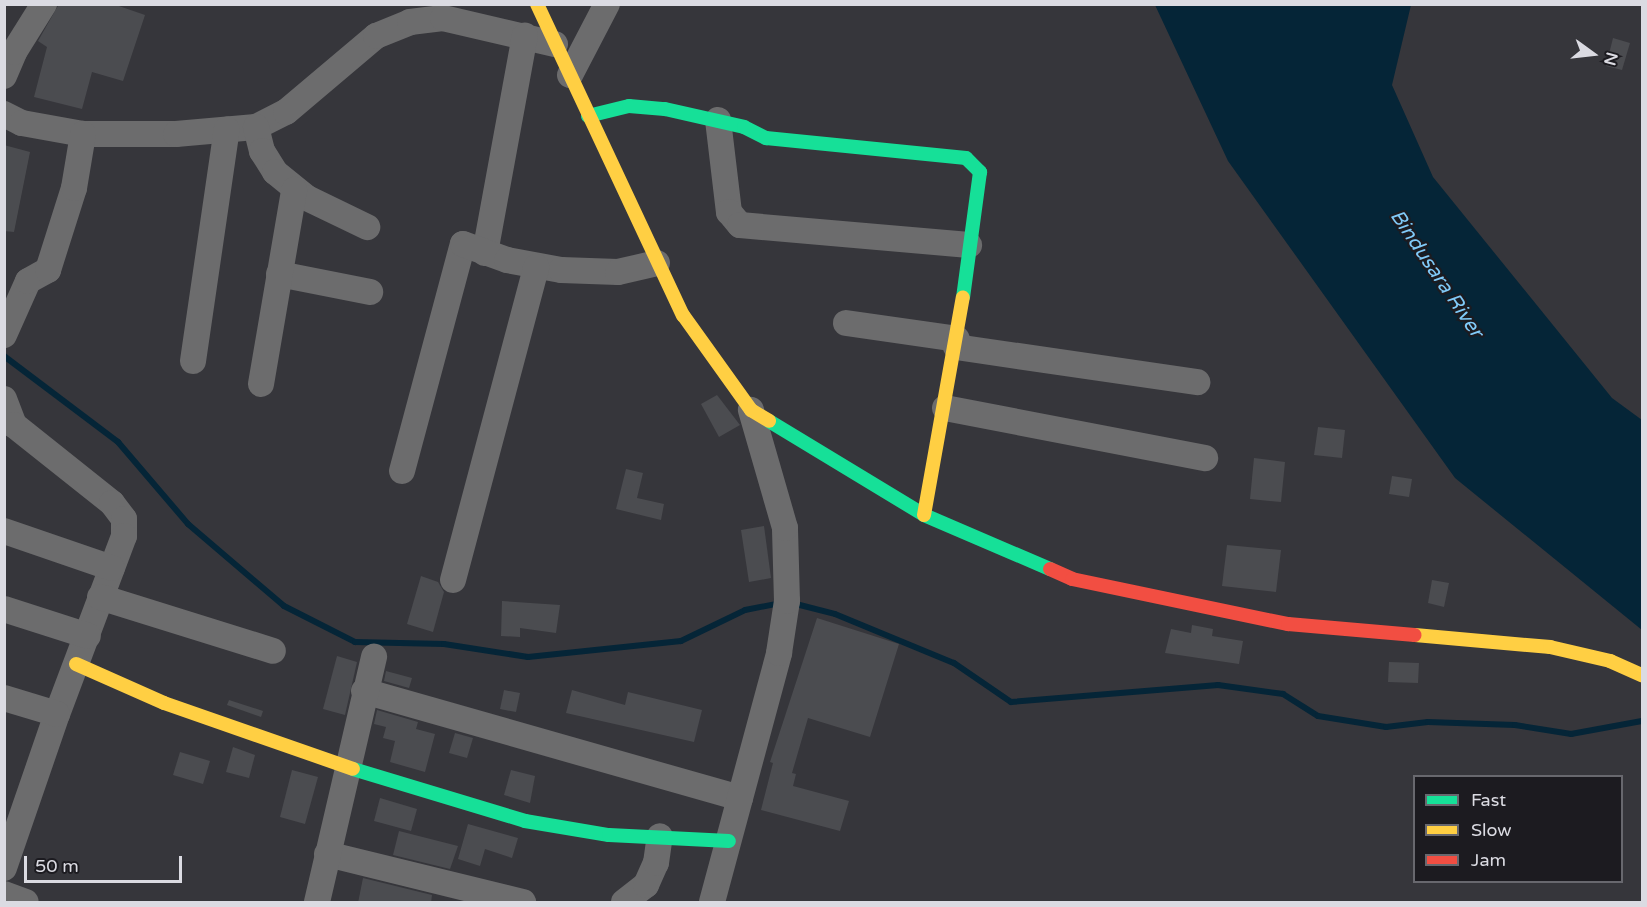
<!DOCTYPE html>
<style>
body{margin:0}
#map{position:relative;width:1647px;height:907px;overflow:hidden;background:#36363b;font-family:"Varela Round",sans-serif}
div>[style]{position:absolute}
.water>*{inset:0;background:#052537}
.stream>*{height:6px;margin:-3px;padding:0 3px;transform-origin:3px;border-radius:3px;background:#052537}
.building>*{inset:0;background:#4b4c50}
.street>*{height:26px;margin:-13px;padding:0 13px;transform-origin:13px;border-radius:13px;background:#6c6c6d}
.fast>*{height:14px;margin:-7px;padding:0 7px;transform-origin:7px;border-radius:7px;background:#16e098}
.slow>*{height:14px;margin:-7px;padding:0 7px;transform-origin:7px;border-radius:7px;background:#ffcf43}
.jam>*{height:14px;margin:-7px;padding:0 7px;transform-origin:7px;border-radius:7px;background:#f24e42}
span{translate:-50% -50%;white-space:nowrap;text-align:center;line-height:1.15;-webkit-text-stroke:4.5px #1c1b20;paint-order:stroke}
.water-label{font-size:20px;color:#80caf8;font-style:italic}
.frame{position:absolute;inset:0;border:6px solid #dbdbe2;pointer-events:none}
.legend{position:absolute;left:1413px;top:775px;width:210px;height:108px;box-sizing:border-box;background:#1c1b20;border:2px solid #68686e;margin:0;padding:8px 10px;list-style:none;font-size:18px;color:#dbdbe2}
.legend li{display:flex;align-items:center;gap:12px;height:30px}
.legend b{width:30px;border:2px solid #68686e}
.north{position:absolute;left:1563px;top:24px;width:60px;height:60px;-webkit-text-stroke:4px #1c1b20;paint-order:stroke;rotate:105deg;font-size:16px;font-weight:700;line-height:24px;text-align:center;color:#dbdbe2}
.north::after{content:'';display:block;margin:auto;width:21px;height:27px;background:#dbdbe2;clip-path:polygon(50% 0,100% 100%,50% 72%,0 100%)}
.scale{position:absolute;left:24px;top:856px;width:158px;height:27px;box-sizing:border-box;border:3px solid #dbdbe2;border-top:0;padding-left:8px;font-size:18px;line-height:21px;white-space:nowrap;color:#dbdbe2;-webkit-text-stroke:4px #1c1b20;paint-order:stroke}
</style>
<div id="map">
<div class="water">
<div style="clip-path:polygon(1155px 5px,1411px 5px,1392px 85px,1433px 177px,1612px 398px,1642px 420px,1642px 630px,1455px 478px,1228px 161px)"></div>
</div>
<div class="stream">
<div style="left:4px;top:356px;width:143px;rotate:37deg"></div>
<div style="left:118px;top:442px;width:108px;rotate:49.5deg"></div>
<div style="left:188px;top:524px;width:126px;rotate:40.5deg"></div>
<div style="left:284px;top:606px;width:80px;rotate:26.9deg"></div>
<div style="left:355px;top:642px;width:89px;rotate:1.3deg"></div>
<div style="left:444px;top:644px;width:85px;rotate:8.8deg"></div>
<div style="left:528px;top:657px;width:154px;rotate:-6deg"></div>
<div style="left:681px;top:641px;width:71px;rotate:-25.8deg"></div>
<div style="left:745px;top:610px;width:36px;rotate:-11deg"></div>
<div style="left:792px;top:603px;width:44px;rotate:14.3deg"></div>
<div style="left:835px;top:614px;width:129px;rotate:22.4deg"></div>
<div style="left:954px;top:663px;width:69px;rotate:34.4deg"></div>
<div style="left:1011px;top:702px;width:208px;rotate:-4.7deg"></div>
<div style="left:1218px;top:685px;width:66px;rotate:7.9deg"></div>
<div style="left:1283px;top:694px;width:41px;rotate:32.2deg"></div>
<div style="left:1318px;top:716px;width:69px;rotate:9.2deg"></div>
<div style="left:1386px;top:727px;width:42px;rotate:-6.8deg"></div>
<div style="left:1428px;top:722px;width:87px;rotate:2deg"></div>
<div style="left:1515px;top:725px;width:57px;rotate:9.1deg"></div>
<div style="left:1571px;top:734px;width:72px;rotate:-10.4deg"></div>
</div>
<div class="building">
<div style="clip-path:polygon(59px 4px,116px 5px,145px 15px,123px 81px,92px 72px,82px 109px,34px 97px,47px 47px,38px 41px)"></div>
<div style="clip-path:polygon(1613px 38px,1630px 43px,1622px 70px,1606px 66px)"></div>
<div style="clip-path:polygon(4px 145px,30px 152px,14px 232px,4px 231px)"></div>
<div style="clip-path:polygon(717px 395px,740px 425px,719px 437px,701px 404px)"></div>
<div style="clip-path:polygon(1318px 427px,1345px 430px,1342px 458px,1314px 455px)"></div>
<div style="clip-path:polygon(1254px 458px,1285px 462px,1281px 502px,1250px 499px)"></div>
<div style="clip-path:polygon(626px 469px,643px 473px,637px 498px,664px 504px,661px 520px,616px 509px)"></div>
<div style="clip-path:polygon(1392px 476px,1412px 479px,1409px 497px,1389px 494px)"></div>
<div style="clip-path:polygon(764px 526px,771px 578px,749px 582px,741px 530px)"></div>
<div style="clip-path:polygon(1227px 545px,1281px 550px,1276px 592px,1222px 586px)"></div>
<div style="clip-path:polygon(421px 576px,438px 582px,444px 592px,433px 632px,407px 624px)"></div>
<div style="clip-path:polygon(1432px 580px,1449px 583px,1444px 607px,1428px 603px)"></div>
<div style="clip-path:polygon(502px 601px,560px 605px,556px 633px,520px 628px,520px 637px,501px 636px)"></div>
<div style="clip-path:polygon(817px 618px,899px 644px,870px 737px,808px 718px,792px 773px,796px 774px,793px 786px,849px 801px,840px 831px,761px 810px,773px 763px,770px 762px)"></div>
<div style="clip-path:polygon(1192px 625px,1213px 629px,1212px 636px,1243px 641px,1239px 664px,1165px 653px,1171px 629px,1191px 633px)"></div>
<div style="clip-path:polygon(337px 656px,357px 662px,345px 715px,323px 709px)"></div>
<div style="clip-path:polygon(1389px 662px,1419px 663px,1418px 683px,1388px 682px)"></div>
<div style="clip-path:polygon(386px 671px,412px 678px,409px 688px,384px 681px)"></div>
<div style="clip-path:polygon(504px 690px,520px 693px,516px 712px,500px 709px)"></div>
<div style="clip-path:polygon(572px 690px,625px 705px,628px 692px,702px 710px,694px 742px,566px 713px)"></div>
<div style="clip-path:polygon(229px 700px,263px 711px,261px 717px,227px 705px)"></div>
<div style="clip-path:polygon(377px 710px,418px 722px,416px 729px,435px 734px,425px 772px,390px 762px,395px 741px,383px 738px,386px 727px,374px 724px)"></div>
<div style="clip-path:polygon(455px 733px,473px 738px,467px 758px,449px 753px)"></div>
<div style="clip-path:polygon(233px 747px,255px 755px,249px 778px,226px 772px)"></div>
<div style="clip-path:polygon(180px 752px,210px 761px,203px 784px,173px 775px)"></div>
<div style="clip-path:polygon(292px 770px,318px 777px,305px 824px,280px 817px)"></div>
<div style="clip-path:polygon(511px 770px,535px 776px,530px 803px,504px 795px)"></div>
<div style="clip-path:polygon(380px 798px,417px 809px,411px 831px,374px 821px)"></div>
<div style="clip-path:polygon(468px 824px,518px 838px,512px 858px,485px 849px,480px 866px,458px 859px)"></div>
<div style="clip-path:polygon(399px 831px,458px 846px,450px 869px,393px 855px)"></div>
<div style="clip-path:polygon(363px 878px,432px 895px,431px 903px,358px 903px)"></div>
</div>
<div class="street">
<div style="left:570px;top:75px;width:80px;rotate:-62.5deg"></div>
<div style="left:4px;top:76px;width:26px;rotate:-67deg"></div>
<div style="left:14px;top:52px;width:57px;rotate:-58deg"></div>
<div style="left:4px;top:114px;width:20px;rotate:27deg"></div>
<div style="left:22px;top:123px;width:62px;rotate:10.2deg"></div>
<div style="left:83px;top:134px;width:93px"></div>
<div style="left:176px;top:134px;width:80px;rotate:-5deg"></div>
<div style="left:256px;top:127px;width:34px;rotate:-27deg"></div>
<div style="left:286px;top:112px;width:118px;rotate:-40.2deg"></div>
<div style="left:376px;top:36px;width:37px;rotate:-22deg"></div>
<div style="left:410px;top:22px;width:33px;rotate:-7deg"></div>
<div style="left:443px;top:18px;width:115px;rotate:13.1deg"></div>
<div style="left:718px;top:120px;width:93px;rotate:83.2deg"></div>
<div style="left:729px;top:212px;width:17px;rotate:50deg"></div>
<div style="left:740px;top:225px;width:230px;rotate:5deg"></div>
<div style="left:256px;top:127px;width:25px;rotate:76deg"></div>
<div style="left:262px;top:151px;width:25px;rotate:58deg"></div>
<div style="left:275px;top:172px;width:41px;rotate:39.1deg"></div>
<div style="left:307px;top:198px;width:67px;rotate:25.8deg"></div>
<div style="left:485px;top:253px;width:221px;rotate:-79.6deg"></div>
<div style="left:279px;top:274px;width:93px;rotate:11.2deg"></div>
<div style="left:846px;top:323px;width:112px;rotate:8.2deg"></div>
<div style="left:4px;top:335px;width:59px;rotate:-66deg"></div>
<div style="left:28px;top:281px;width:23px;rotate:-29deg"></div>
<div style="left:48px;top:270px;width:86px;rotate:-72.4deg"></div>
<div style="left:74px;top:188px;width:55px;rotate:-80.5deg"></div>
<div style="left:956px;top:347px;width:244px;rotate:8.3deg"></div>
<div style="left:193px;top:361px;width:234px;rotate:-81.7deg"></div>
<div style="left:261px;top:384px;width:197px;rotate:-80.3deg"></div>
<div style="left:4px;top:399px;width:28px;rotate:69deg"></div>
<div style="left:14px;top:425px;width:125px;rotate:38.5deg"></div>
<div style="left:112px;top:503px;width:20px;rotate:53deg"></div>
<div style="left:124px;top:519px;width:17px;rotate:90deg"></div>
<div style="left:124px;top:536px;width:190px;rotate:110.6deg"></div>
<div style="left:57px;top:714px;width:163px;rotate:109deg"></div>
<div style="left:945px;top:408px;width:265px;rotate:10.9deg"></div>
<div style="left:402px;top:471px;width:235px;rotate:-75deg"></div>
<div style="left:463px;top:244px;width:47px;rotate:20deg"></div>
<div style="left:507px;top:260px;width:55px;rotate:10.5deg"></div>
<div style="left:561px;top:270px;width:57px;rotate:2deg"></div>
<div style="left:618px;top:272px;width:40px;rotate:-13deg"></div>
<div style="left:4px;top:531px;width:114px;rotate:18.9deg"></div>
<div style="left:453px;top:580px;width:324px;rotate:-75.1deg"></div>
<div style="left:100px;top:597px;width:181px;rotate:17.3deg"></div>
<div style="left:4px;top:609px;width:88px;rotate:17.8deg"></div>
<div style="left:364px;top:691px;width:391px;rotate:15.9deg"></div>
<div style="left:4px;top:698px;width:55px;rotate:16.8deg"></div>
<div style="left:327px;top:854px;width:202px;rotate:13.8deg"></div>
<div style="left:4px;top:894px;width:23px;rotate:20deg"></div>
<div style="left:317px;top:902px;width:252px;rotate:-76.9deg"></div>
<div style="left:624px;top:902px;width:28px;rotate:-38deg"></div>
<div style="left:646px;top:885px;width:24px;rotate:-66deg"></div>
<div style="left:656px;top:863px;width:27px;rotate:-82deg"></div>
<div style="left:712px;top:902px;width:258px;rotate:-74.9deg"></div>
<div style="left:779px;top:653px;width:53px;rotate:-81.3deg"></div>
<div style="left:787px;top:601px;width:73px;rotate:-91.6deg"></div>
<div style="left:785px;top:528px;width:123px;rotate:-106.1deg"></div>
</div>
<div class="fast">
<div style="left:588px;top:116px;width:42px;rotate:-13.7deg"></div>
<div style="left:629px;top:106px;width:36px;rotate:5deg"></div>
<div style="left:665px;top:109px;width:81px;rotate:12.8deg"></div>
<div style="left:744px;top:127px;width:25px;rotate:27deg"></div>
<div style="left:766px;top:138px;width:201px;rotate:5.7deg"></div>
<div style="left:966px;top:158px;width:20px;rotate:45deg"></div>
<div style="left:980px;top:172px;width:126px;rotate:97.7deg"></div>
<div style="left:769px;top:421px;width:181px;rotate:31.2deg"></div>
<div style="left:924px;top:515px;width:137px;rotate:23.2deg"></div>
<div style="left:353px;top:769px;width:180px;rotate:16.8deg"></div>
<div style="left:525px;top:821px;width:85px;rotate:9.5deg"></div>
<div style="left:609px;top:835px;width:120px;rotate:2.9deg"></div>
</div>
<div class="slow">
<div style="left:537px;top:4px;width:344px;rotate:64.9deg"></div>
<div style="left:683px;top:315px;width:117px;rotate:54.4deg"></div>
<div style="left:751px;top:410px;width:21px;rotate:31deg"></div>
<div style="left:924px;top:515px;width:221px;rotate:-79.9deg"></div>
<div style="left:1415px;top:635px;width:136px;rotate:5.1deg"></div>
<div style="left:1550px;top:647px;width:62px;rotate:13.1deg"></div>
<div style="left:1610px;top:661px;width:35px;rotate:24deg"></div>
<div style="left:76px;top:664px;width:96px;rotate:23.9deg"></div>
<div style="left:164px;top:703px;width:200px;rotate:19.2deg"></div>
</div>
<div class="jam">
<div style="left:1050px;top:569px;width:24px;rotate:24deg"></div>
<div style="left:1072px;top:579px;width:221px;rotate:11.8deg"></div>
<div style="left:1288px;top:624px;width:127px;rotate:5deg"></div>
</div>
<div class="water-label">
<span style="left:1436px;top:274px;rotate:56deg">Bindusara River</span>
</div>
<div class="frame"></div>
<ul class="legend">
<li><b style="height:8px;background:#16e098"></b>Fast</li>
<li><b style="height:8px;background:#ffcf43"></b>Slow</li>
<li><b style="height:8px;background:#f24e42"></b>Jam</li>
</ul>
<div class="north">N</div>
<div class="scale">50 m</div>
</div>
